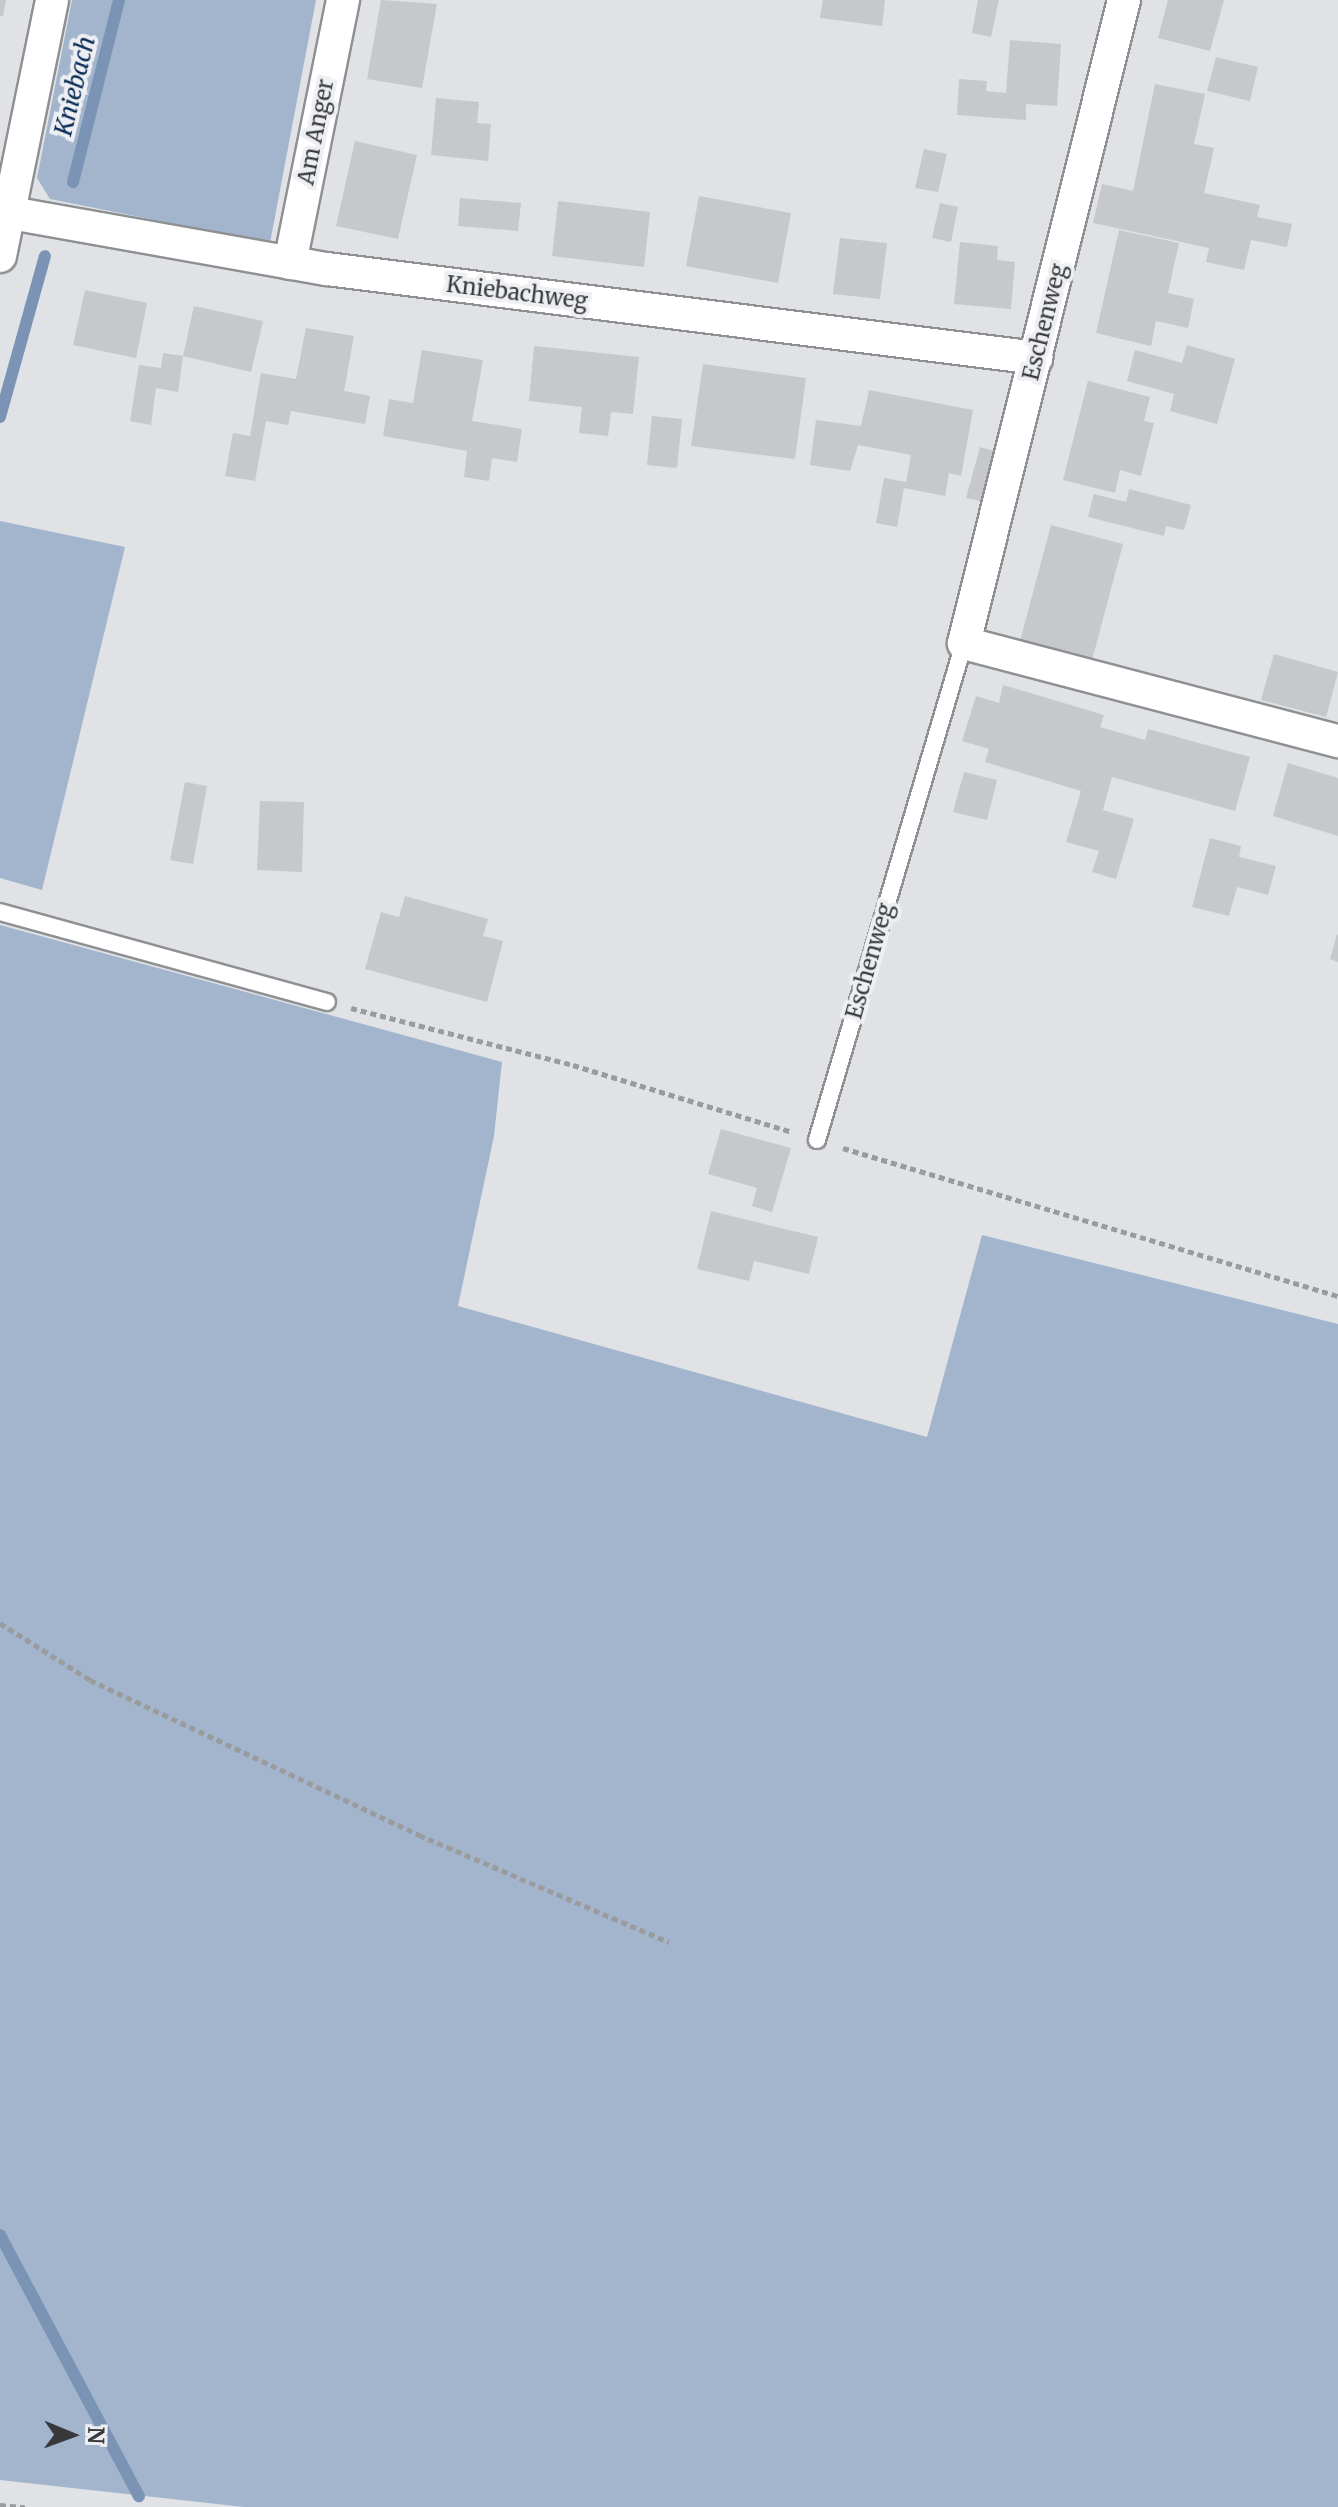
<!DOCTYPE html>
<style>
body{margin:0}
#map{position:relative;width:1338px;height:2507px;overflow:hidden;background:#e0e2e5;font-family:Merriweather,serif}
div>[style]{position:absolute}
.green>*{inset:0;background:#a3b5cd}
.stream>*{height:12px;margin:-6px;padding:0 6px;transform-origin:6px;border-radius:6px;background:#7b94b6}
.building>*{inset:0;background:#c6c8cc}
.path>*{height:5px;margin-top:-2.5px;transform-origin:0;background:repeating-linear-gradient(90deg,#999b9d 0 6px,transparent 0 10px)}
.roads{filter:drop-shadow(2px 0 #8e9093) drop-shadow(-2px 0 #8e9093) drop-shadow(0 2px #8e9093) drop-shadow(0 -2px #8e9093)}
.lane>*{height:16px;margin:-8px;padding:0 8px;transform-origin:8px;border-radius:8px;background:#fff}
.street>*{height:32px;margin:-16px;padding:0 16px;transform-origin:16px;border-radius:16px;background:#fff}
span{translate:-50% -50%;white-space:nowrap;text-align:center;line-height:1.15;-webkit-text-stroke:8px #edeff2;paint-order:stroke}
.street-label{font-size:22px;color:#38393a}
.water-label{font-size:24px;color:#062955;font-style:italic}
.north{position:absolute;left:32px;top:2395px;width:80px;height:80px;-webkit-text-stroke:6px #edeff2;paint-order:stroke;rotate:91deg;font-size:22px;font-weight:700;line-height:32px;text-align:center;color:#38393a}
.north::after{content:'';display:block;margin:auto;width:28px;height:36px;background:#38393a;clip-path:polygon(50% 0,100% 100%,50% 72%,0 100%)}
</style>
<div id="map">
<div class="green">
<div style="clip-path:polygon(72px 0,316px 0,270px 243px,50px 199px,37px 178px)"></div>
<div style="clip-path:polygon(0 521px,125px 547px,42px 890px,0 878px)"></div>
<div style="clip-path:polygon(0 925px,502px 1062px,494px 1136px,458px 1306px,927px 1437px,982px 1235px,1338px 1324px,1338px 2507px,244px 2507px,0 2480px)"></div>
</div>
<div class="stream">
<div style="left:73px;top:182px;width:188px;rotate:-75.8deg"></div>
<div style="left:0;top:417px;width:167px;rotate:-74.4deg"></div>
<div style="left:0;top:2235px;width:296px;rotate:62deg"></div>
</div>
<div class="building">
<div style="clip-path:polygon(0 0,6px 0,3px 16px,0 16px)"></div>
<div style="clip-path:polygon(381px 0,437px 4px,422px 88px,367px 79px)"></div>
<div style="clip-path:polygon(823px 0,885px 0,882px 26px,820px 18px)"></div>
<div style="clip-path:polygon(978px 0,999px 0,991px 37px,972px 33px)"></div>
<div style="clip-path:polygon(1168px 0,1224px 0,1210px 51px,1158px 38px)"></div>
<div style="clip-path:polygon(1010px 40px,1061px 44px,1057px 106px,1026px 104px,1026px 120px,957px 115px,959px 79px,987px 81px,986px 91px,1006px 93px)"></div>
<div style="clip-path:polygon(1216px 57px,1258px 67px,1250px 101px,1207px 91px)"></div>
<div style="clip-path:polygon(1155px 84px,1205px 94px,1194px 144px,1214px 148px,1204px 193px,1260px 205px,1257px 217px,1292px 224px,1287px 247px,1251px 240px,1244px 270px,1206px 262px,1209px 248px,1093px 223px,1102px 184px,1133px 191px)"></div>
<div style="clip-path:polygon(436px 98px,479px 102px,477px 123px,491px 124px,488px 161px,431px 155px)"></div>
<div style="clip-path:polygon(355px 141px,417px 155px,398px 239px,336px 226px)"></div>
<div style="clip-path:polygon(924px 149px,947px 154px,938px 192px,915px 188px)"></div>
<div style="clip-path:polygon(699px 196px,791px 213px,778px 283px,686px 266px)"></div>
<div style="clip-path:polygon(460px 198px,521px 203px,518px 231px,458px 226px)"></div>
<div style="clip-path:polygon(558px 201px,650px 212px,644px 267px,552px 256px)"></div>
<div style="clip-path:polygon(940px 203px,958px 207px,951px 242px,932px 238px)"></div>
<div style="clip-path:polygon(1119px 230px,1179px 243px,1168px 293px,1194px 299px,1188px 328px,1156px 321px,1151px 346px,1096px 333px)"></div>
<div style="clip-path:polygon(840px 238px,887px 243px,880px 299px,833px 294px)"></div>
<div style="clip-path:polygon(960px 242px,998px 246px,997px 260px,1015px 262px,1011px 309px,954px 304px)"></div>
<div style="clip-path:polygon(85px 290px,147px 303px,136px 358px,73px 345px)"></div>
<div style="clip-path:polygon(194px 306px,263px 321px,251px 372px,183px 356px)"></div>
<div style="clip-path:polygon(306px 328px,354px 336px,344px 391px,370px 396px,365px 424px,291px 411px,288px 425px,266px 421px,255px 481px,225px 476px,233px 433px,250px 436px,261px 373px,296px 379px)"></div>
<div style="clip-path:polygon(1187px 345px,1235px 359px,1217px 424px,1170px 411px,1174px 394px,1127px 381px,1135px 350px,1182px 363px)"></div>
<div style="clip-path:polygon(534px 346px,639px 357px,633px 414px,611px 412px,608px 436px,579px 433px,582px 407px,529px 401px)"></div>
<div style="clip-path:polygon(422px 350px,483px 360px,472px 421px,522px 429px,517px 462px,492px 458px,489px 481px,464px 477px,467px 451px,383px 436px,389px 399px,413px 403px)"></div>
<div style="clip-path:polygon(163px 353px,183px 356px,178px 392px,156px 388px,151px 425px,130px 421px,139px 365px,161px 368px)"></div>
<div style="clip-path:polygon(703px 364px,806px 378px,795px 459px,691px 446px)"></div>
<div style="clip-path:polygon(1088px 381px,1150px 397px,1144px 421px,1154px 423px,1141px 476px,1120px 470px,1115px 493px,1063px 480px)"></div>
<div style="clip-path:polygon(869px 390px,973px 410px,961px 476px,949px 473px,945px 496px,904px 488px,897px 527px,876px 523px,884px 478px,906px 482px,911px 455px,858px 445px,850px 471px,810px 465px,816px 420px,861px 426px)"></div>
<div style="clip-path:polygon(652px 416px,682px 419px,677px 468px,647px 465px)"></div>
<div style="clip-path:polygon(980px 447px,998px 452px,984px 502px,966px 498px)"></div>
<div style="clip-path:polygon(1129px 489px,1191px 505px,1184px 530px,1166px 526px,1164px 536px,1088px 517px,1094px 494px,1126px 502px)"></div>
<div style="clip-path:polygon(1051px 525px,1123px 544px,1091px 664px,1019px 645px)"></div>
<div style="clip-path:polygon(1274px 654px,1338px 672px,1326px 717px,1261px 700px)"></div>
<div style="clip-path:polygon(1003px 685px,1104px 715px,1100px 727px,1145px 740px,1148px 729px,1250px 757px,1235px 811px,1112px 777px,1103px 810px,1134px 819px,1116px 879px,1092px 872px,1099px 851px,1066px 842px,1081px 791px,985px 762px,989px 749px,962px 741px,976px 696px,999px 703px)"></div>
<div style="clip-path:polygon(1288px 763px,1338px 778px,1338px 836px,1273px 816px)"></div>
<div style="clip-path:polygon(964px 772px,997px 780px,987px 820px,953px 812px)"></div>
<div style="clip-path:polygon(185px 782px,207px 786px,193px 864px,170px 860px)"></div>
<div style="clip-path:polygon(260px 801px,304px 802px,302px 872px,257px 870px)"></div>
<div style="clip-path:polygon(1210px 838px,1241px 846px,1239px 857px,1276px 866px,1268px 895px,1237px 887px,1229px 916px,1192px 907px)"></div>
<div style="clip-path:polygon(405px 896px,488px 919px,483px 936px,503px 941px,487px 1002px,365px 969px,381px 912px,399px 917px)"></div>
<div style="clip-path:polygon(1337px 934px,1338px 935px,1338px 962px,1330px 959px)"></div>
<div style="clip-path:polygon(721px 1129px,791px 1148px,772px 1212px,752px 1206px,757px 1188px,708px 1174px)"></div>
<div style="clip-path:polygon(711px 1211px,818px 1237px,809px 1274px,754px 1261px,749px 1281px,697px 1269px)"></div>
</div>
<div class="path">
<div style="left:351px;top:1008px;width:229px;rotate:14.4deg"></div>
<div style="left:573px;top:1065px;width:229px;rotate:17deg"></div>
<div style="left:843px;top:1148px;width:517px;rotate:16.65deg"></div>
<div style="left:0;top:1623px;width:107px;rotate:32.3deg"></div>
<div style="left:90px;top:1680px;width:364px;rotate:25.2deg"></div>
<div style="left:419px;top:1835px;width:272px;rotate:23.2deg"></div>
<div style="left:0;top:2505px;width:25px;rotate:5deg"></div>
</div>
<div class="roads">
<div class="lane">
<div style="left:0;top:912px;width:339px;rotate:15.4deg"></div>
<div style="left:817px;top:1140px;width:518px;rotate:-73.52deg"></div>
</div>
<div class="street">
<div style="left:1124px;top:0;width:663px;rotate:103.97deg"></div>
<div style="left:964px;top:643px;width:387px;rotate:14.7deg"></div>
<div style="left:0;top:211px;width:332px;rotate:10.1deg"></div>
<div style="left:327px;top:269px;width:715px;rotate:7.15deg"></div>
<div style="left:0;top:256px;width:261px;rotate:-78.5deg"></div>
<div style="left:290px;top:263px;width:268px;rotate:-78.6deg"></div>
</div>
</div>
<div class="street-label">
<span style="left:316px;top:132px;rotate:-79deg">Am Anger</span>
<span style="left:517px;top:293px;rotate:7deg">Kniebachweg</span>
<span style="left:1045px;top:322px;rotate:-76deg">Eschenweg</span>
<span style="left:870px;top:961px;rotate:-74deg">Eschenweg</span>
</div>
<div class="water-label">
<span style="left:75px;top:86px;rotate:-76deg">Kniebach</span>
</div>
<div class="north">N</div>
</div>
